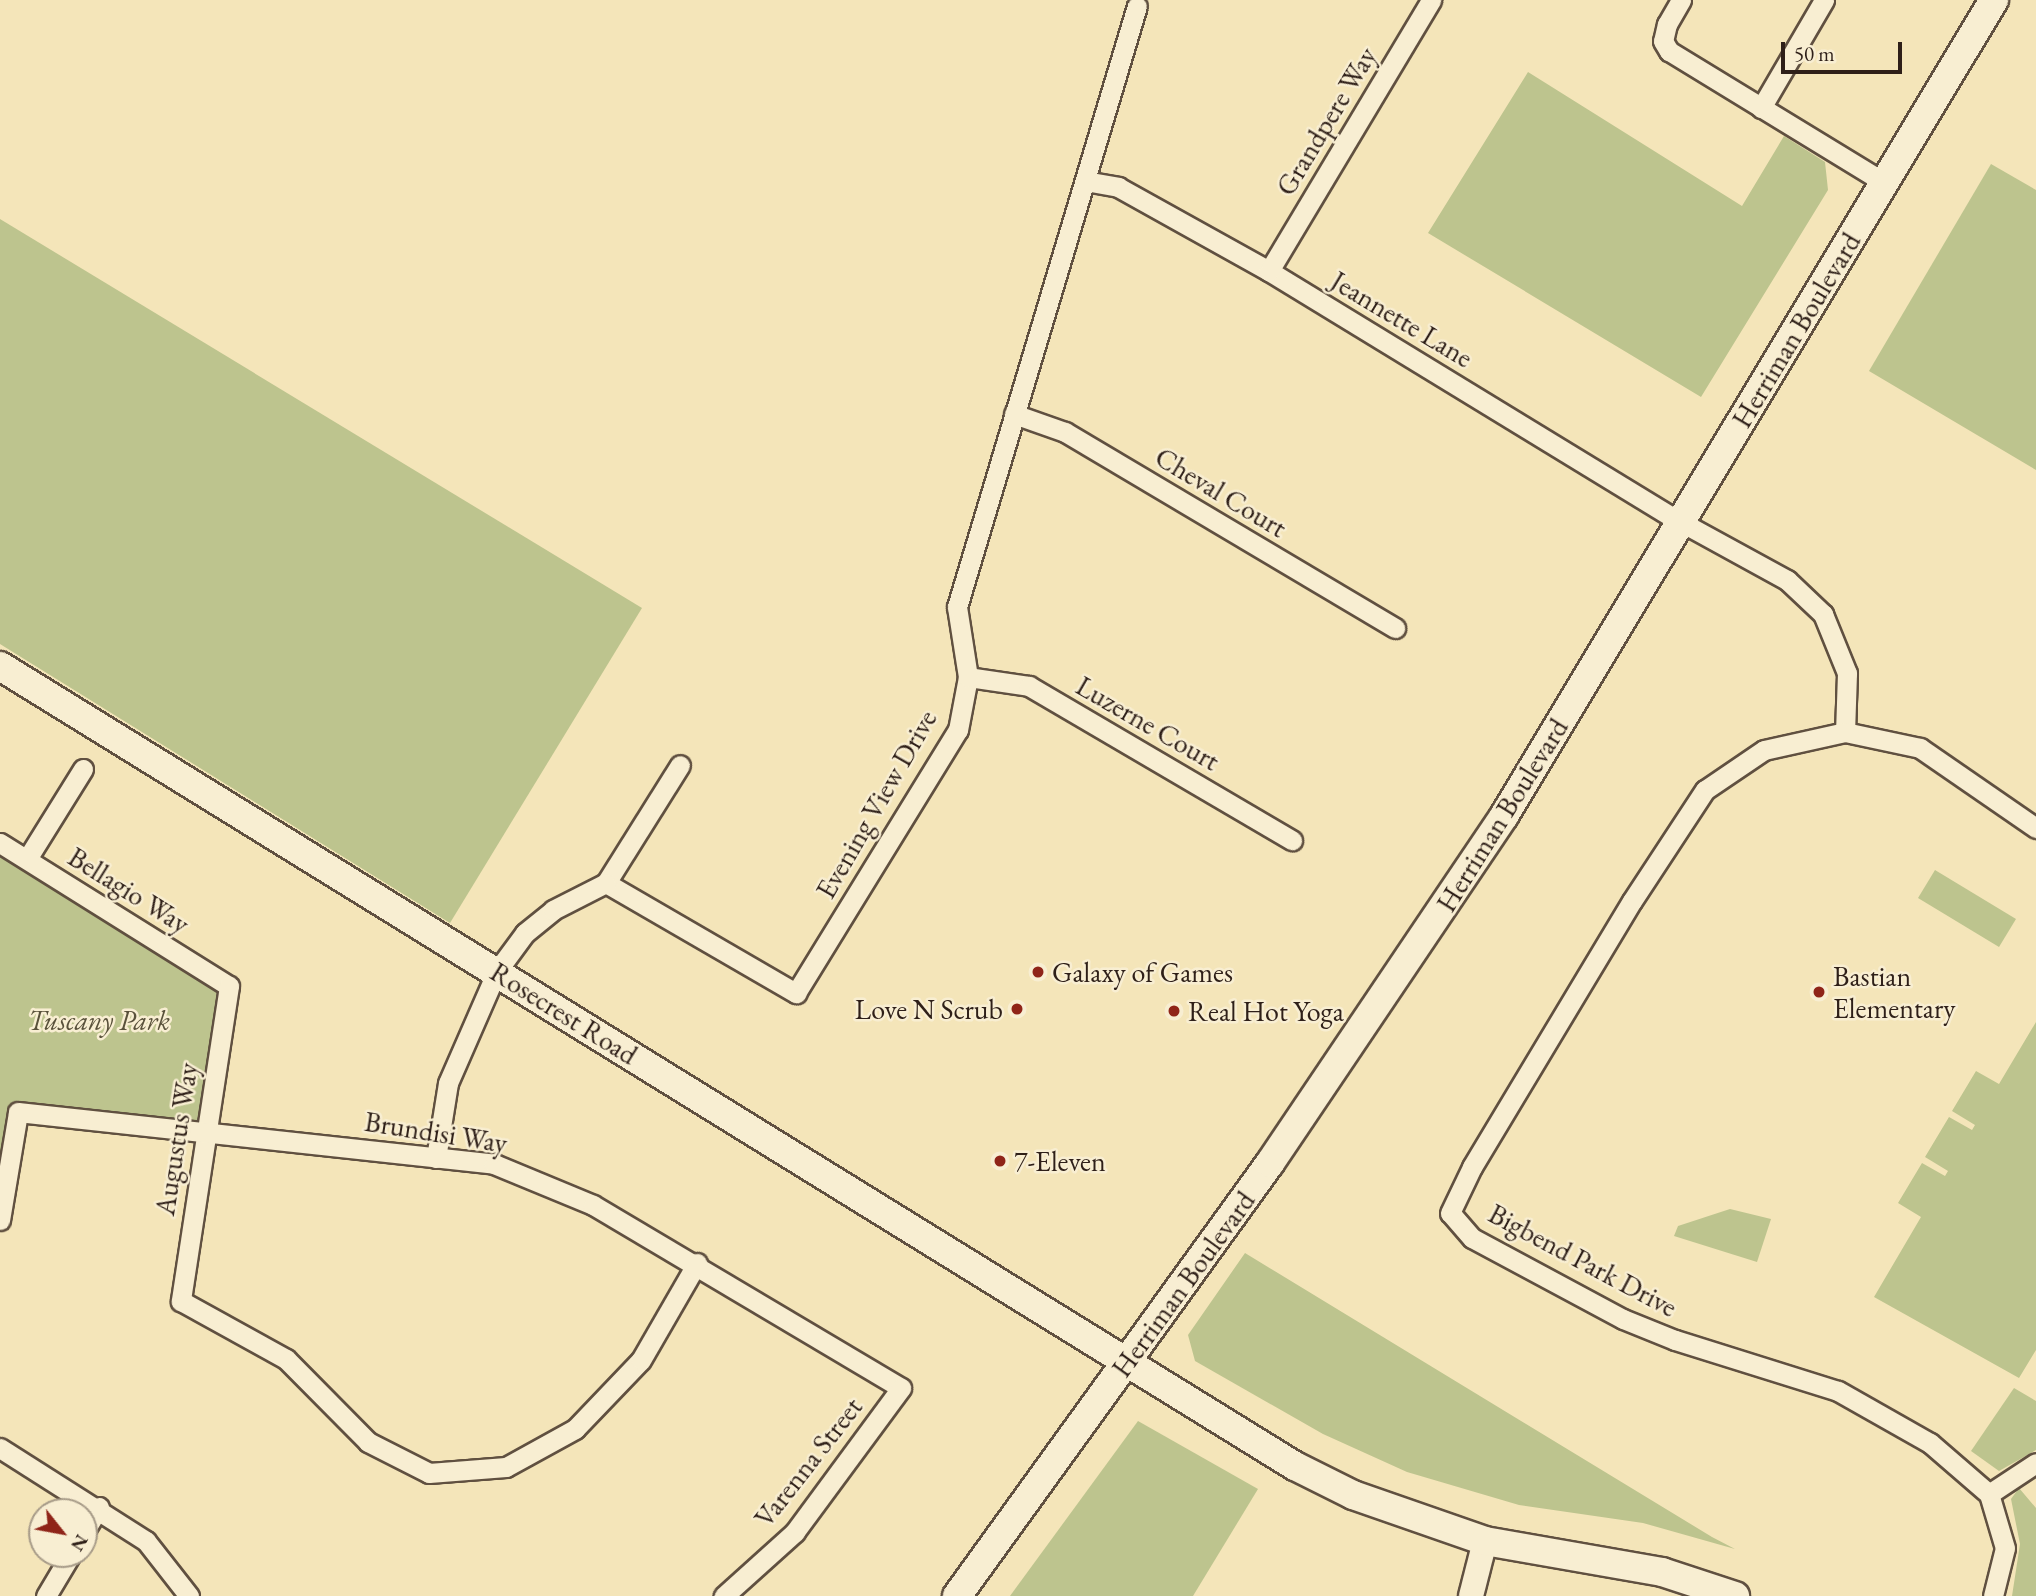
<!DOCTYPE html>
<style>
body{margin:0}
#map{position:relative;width:2036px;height:1596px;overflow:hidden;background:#f4e5b9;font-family:"EB Garamond",serif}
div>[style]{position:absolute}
.green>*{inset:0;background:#bdc48e}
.roads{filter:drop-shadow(2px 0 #605040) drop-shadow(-2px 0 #605040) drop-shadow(0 2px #605040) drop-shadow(0 -2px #605040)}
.minor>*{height:19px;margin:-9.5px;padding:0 9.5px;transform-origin:9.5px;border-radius:9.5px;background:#f8eed2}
.tertiary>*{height:24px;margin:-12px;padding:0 12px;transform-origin:12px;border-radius:12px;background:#f8eed2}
.secondary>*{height:28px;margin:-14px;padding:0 14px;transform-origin:14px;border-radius:14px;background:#f8eed2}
.dots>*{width:19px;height:19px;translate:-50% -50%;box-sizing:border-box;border:4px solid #f8eed2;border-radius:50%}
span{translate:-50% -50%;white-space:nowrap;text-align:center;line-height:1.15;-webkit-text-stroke:5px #f8eed2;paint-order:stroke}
.street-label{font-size:28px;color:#2e1f18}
.poi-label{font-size:28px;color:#2e1f18}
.left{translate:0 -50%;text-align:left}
.right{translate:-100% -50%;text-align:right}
.park-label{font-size:28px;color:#59513b;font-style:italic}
.north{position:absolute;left:28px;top:1498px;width:70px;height:70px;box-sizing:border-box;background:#f8eed2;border:2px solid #a79b88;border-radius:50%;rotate:121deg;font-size:19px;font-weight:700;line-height:28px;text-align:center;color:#2e1f18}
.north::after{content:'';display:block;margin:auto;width:24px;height:32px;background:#8f2418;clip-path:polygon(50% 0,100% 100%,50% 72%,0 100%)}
.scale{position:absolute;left:1781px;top:42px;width:121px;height:32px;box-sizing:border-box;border:4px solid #2e1f18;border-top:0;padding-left:9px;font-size:21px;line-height:24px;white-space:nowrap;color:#2e1f18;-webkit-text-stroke:5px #f8eed2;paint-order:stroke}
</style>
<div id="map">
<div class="green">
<div style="clip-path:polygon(1528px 72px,1742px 206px,1784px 136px,1825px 162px,1828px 190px,1701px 397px,1428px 233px)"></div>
<div style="clip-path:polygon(1991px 164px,2036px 190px,2036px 470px,1869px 371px)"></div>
<div style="clip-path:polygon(0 219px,642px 608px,450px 923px,0 644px)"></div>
<div style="clip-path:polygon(0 843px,229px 986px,205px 1130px,19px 1112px,0 1220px)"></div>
<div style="clip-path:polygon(1935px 870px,2016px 919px,1999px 947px,1918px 898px)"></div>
<div style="clip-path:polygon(2036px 1022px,2036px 1350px,2019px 1378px,1874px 1297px,1921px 1217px,1898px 1203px,1922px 1163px,1945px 1176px,1948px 1171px,1925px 1157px,1949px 1117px,1972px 1130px,1975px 1125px,1952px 1111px,1976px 1071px,1999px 1084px)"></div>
<div style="clip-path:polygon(1730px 1209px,1771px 1219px,1757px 1262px,1674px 1236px,1678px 1226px)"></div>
<div style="clip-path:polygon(1245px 1253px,1712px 1537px,1735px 1549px,1643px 1523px,1519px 1505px,1407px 1472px,1323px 1434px,1195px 1361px,1188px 1335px)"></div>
<div style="clip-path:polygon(2014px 1388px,2036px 1401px,2036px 1450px,1999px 1471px,1971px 1451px)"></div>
<div style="clip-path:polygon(1138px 1421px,1258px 1489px,1193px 1596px,1010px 1596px)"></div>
<div style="clip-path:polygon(2019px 1488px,2036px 1508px,2036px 1596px,2012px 1596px,2020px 1544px,2011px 1499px)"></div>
</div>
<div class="roads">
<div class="minor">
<div style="left:1681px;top:0;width:28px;rotate:120deg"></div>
<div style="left:1667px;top:24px;width:17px;rotate:103deg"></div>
<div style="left:1663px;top:41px;width:12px;rotate:59deg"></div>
<div style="left:1669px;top:51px;width:252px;rotate:31.4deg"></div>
<div style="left:1761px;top:108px;width:125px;rotate:-59.7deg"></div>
<div style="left:1085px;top:181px;width:34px;rotate:10deg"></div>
<div style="left:1118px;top:187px;width:173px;rotate:29.1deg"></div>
<div style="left:1269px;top:271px;width:482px;rotate:31.4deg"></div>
<div style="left:1681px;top:522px;width:121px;rotate:28.7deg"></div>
<div style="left:1787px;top:580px;width:50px;rotate:43.4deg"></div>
<div style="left:1823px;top:614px;width:64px;rotate:67.9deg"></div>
<div style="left:1847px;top:673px;width:59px;rotate:91.9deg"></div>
<div style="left:1269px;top:271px;width:316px;rotate:-59.1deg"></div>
<div style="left:1014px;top:414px;width:54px;rotate:19.4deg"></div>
<div style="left:1065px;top:432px;width:384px;rotate:30.7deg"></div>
<div style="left:968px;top:677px;width:62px;rotate:8.4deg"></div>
<div style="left:1029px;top:686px;width:305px;rotate:30.4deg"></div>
<div style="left:0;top:843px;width:270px;rotate:32deg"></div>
<div style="left:229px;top:986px;width:319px;rotate:98.7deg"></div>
<div style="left:181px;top:1301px;width:120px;rotate:28.9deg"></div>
<div style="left:286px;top:1359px;width:117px;rotate:45.3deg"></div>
<div style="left:368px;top:1442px;width:68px;rotate:26.9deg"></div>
<div style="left:429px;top:1473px;width:77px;rotate:-4.5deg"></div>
<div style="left:506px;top:1467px;width:79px;rotate:-28.8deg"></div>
<div style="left:575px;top:1429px;width:95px;rotate:-46.3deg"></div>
<div style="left:641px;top:1360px;width:112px;rotate:-60deg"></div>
<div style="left:27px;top:859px;width:106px;rotate:-58.1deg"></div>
<div style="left:606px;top:883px;width:220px;rotate:30.1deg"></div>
<div style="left:796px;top:993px;width:309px;rotate:-58.4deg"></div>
<div style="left:958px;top:730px;width:54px;rotate:-79.3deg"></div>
<div style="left:968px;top:677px;width:71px;rotate:-98.9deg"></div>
<div style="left:957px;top:607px;width:627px;rotate:-73.33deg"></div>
<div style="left:606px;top:883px;width:139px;rotate:-57.9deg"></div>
<div style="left:436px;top:1158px;width:76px;rotate:-80.9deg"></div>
<div style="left:448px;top:1083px;width:122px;rotate:-66.4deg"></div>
<div style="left:497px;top:971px;width:47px;rotate:-53.6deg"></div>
<div style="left:525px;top:933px;width:36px;rotate:-39deg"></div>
<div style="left:553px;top:910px;width:59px;rotate:-27deg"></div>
<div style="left:0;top:1220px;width:109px;rotate:-80.5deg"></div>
<div style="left:18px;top:1112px;width:479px;rotate:6.2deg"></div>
<div style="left:494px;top:1164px;width:107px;rotate:22.5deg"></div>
<div style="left:593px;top:1205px;width:358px;rotate:30.7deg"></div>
<div style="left:901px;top:1388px;width:179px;rotate:126.4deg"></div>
<div style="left:795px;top:1532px;width:96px;rotate:138deg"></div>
<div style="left:0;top:1448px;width:173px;rotate:32.5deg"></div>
<div style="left:146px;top:1541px;width:70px;rotate:52deg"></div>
<div style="left:1989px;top:1494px;width:56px;rotate:-33.4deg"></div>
<div style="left:84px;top:1532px;width:29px;rotate:-59deg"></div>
<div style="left:46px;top:1596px;width:49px;rotate:-59.2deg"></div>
<div style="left:1993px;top:1596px;width:49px;rotate:-76deg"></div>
<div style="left:2005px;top:1548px;width:56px;rotate:-106.5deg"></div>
<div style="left:1989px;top:1494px;width:78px;rotate:-139.2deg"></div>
<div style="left:1930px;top:1443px;width:106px;rotate:-150.5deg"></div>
<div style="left:1838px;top:1391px;width:171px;rotate:-162.6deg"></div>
<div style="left:1675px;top:1340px;width:56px;rotate:-158deg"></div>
<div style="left:1623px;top:1319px;width:171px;rotate:-151.8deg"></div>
<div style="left:1472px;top:1238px;width:33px;rotate:-131deg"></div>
<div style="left:1450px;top:1213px;width:51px;rotate:-64.4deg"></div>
<div style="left:1472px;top:1167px;width:310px;rotate:-59deg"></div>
<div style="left:1632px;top:901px;width:133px;rotate:-56.7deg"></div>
<div style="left:1705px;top:790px;width:71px;rotate:-34.1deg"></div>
<div style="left:1764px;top:750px;width:83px;rotate:-12.5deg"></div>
<div style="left:1845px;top:732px;width:77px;rotate:12deg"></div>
<div style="left:1920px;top:748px;width:141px;rotate:34.6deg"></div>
</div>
<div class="tertiary">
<div style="left:1471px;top:1596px;width:57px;rotate:-75.7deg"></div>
</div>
<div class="secondary">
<div style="left:0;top:666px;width:1522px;rotate:31.71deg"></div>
<div style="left:1295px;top:1466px;width:65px;rotate:26.6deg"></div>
<div style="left:1353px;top:1495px;width:140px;rotate:19.2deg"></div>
<div style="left:1485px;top:1541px;width:180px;rotate:9.9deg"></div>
<div style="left:1662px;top:1572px;width:77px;rotate:18.2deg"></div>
<div style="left:957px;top:1596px;width:534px;rotate:-54.14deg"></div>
<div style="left:1270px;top:1163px;width:419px;rotate:-56deg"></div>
<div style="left:1504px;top:816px;width:952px;rotate:-59.02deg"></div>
</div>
</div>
<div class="dots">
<div style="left:1038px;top:972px;background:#8f2418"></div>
<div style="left:1819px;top:992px;background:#8f2418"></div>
<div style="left:1017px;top:1009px;background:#8f2418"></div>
<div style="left:1174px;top:1011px;background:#8f2418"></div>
<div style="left:1000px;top:1161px;background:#8f2418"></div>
</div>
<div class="street-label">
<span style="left:1326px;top:121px;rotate:-59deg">Grandpere Way</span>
<span style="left:1402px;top:319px;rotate:31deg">Jeannette Lane</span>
<span style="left:1796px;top:330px;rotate:-59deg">Herriman Boulevard</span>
<span style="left:1221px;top:492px;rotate:31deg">Cheval Court</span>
<span style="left:1148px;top:723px;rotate:30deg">Luzerne Court</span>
<span style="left:876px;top:804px;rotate:-60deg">Evening View Drive</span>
<span style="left:1502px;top:815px;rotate:-58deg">Herriman Boulevard</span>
<span style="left:129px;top:890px;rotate:32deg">Bellagio Way</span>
<span style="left:564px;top:1013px;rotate:32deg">Rosecrest Road</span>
<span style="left:436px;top:1132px;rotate:9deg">Brundisi Way</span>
<span style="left:176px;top:1139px;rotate:-81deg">Augustus Way</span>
<span style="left:1583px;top:1260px;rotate:28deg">Bigbend Park Drive</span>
<span style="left:1183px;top:1284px;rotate:-54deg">Herriman Boulevard</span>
<span style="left:808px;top:1462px;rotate:-52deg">Varenna Street</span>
</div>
<div class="poi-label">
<span class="left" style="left:1052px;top:972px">Galaxy of Games</span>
<span class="left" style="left:1833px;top:992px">Bastian<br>Elementary</span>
<span class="right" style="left:1003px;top:1009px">Love N Scrub</span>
<span class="left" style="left:1188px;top:1011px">Real Hot Yoga</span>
<span class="left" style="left:1014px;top:1161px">7-Eleven</span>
</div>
<div class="park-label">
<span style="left:99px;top:1020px">Tuscany Park</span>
</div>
<div class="north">N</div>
<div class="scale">50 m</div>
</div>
